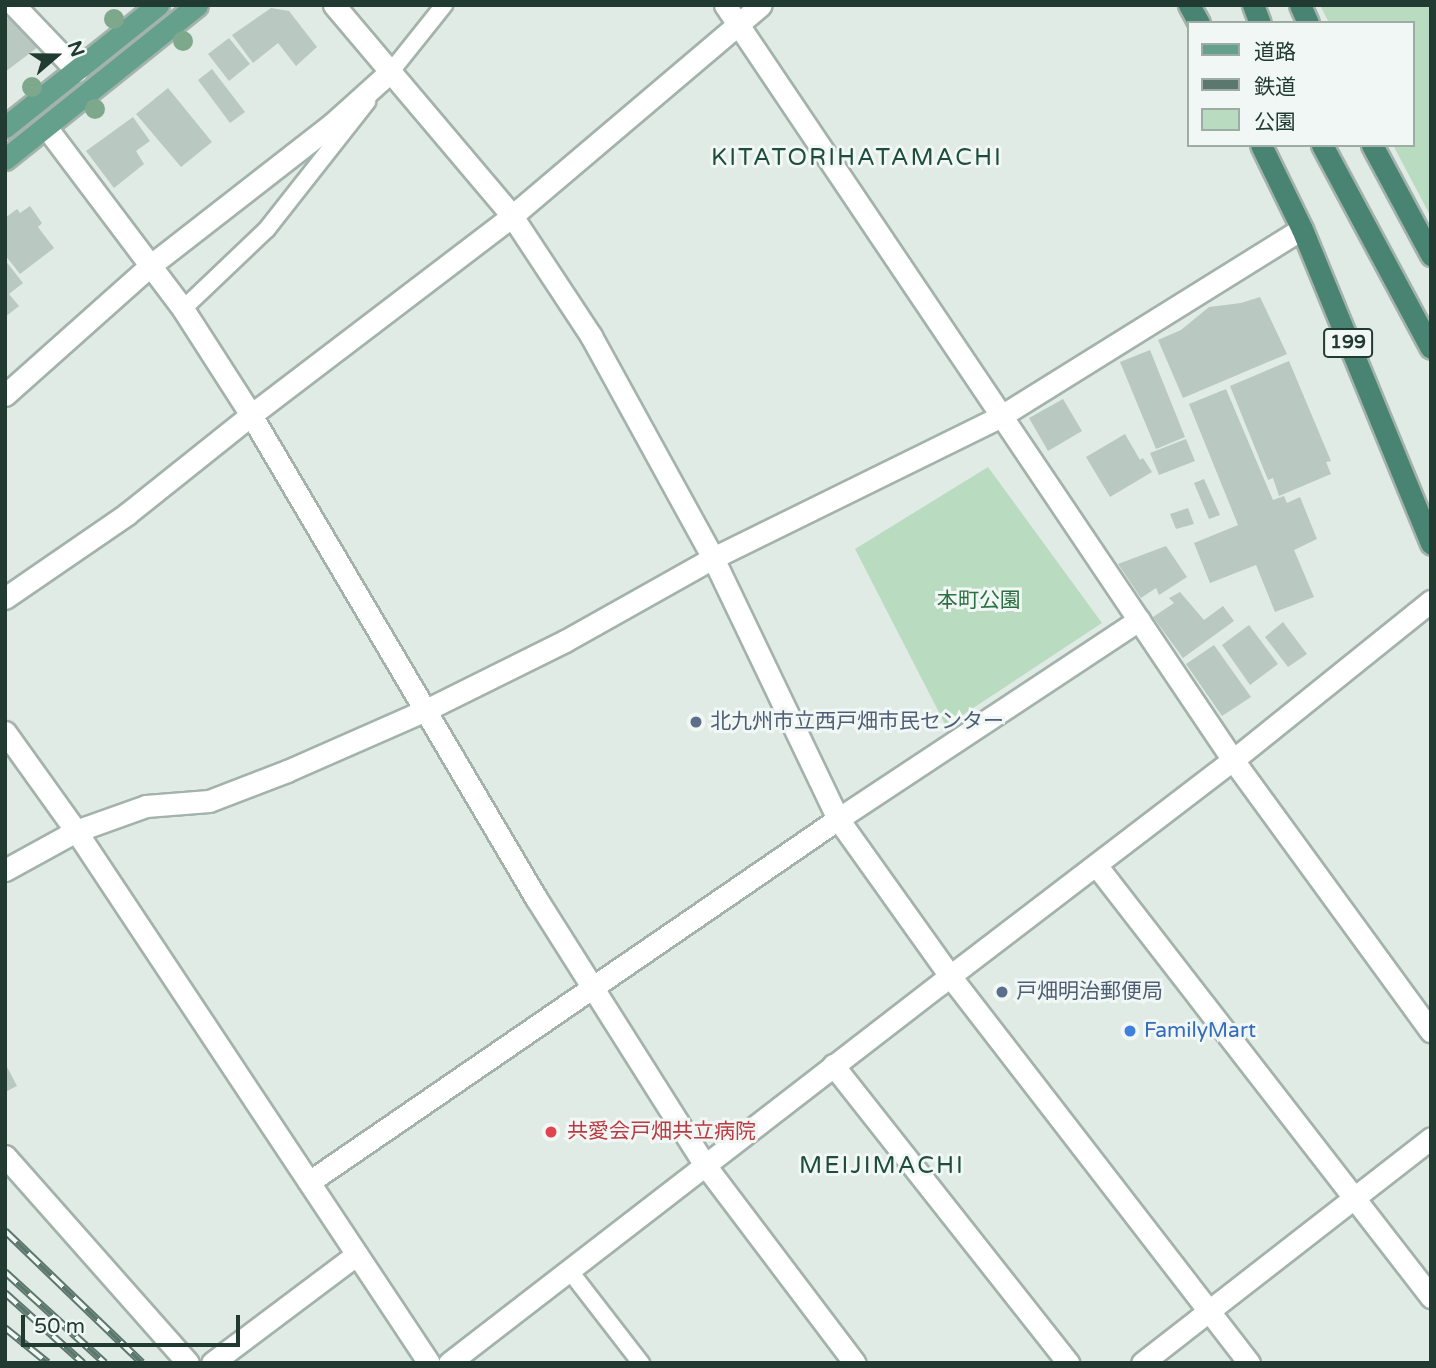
<!DOCTYPE html>
<meta charset="utf-8">
<style>
body{margin:0}
#map{position:relative;width:1436px;height:1368px;overflow:hidden;background:#e0ebe5;font-family:"Varela Round","Noto Sans JP",sans-serif}
div>[style]{position:absolute}
.green>*{inset:0;background:#b9dcc0}
.building>*{inset:0;background:#b9c8c1}
.roads{filter:drop-shadow(2px 0 #a3b3ac) drop-shadow(-2px 0 #a3b3ac) drop-shadow(0 2px #a3b3ac) drop-shadow(0 -2px #a3b3ac)}
.service>*{height:16px;margin:-8px;padding:0 8px;transform-origin:8px;border-radius:8px;background:#fff}
.minor>*{height:21px;margin:-10.5px;padding:0 10.5px;transform-origin:10.5px;border-radius:10.5px;background:#fff}
.tertiary>*{height:21px;margin:-10.5px;padding:0 10.5px;transform-origin:10.5px;border-radius:10.5px;background:#fff}
.primary>*{height:21px;margin:-10.5px;padding:0 10.5px;transform-origin:10.5px;border-radius:10.5px;background:#65a08d}
.trunk>*{height:21px;margin:-10.5px;padding:0 10.5px;transform-origin:10.5px;border-radius:10.5px;background:#498472}
.rail>*{height:8px;margin-top:-4px;transform-origin:0;background:repeating-linear-gradient(90deg,#f1f7f4 0 16px,#5b776e 0 32px);box-sizing:border-box;border-block:2px solid #5b776e}
.trees>*{width:20px;height:20px;margin:-10px;border-radius:50%;background:#7da88c}
.dots>*{width:19px;height:19px;translate:-50% -50%;box-sizing:border-box;border:4px solid #f1f7f4;border-radius:50%}
span{translate:-50% -50%;white-space:nowrap;text-align:center;line-height:1.15;-webkit-text-stroke:6px #f1f7f4;paint-order:stroke}
.shield-label span{padding:2px 5px;background:#f1f7f4;border:2px solid;border-radius:5px;-webkit-text-stroke-width:0}
.shield-label{font-size:19px;color:#213b32;font-weight:700}
.park-label{font-size:21px;color:#2c7143}
.service-label{font-size:21px;color:#4e5e75}
.left{translate:0 -50%;text-align:left}
.shop-label{font-size:21px;color:#366cbe}
.health-label{font-size:21px;color:#be3a42}
.quarter-label{font-size:24px;color:#1e4d3e;letter-spacing:2px}
.frame{position:absolute;inset:0;border:7px solid #213b32;pointer-events:none}
.legend{position:absolute;left:1187px;top:21px;width:228px;height:126px;box-sizing:border-box;background:#f1f7f4;border:2px solid #9eaca6;margin:0;padding:9px 12px;list-style:none;font-size:21px;color:#213b32}
.legend li{display:flex;align-items:center;gap:14px;height:35px}
.legend b{width:35px;border:2px solid #9eaca6}
.north{position:absolute;left:21px;top:21px;width:70px;height:70px;-webkit-text-stroke:5px #f1f7f4;paint-order:stroke;rotate:70deg;font-size:19px;font-weight:700;line-height:28px;text-align:center;color:#213b32}
.north::after{content:'';display:block;margin:auto;width:24px;height:32px;background:#213b32;clip-path:polygon(50% 0,100% 100%,50% 72%,0 100%)}
.scale{position:absolute;left:21px;top:1315px;width:219px;height:32px;box-sizing:border-box;border:4px solid #213b32;border-top:0;padding-left:9px;font-size:21px;line-height:24px;white-space:nowrap;color:#213b32;-webkit-text-stroke:5px #f1f7f4;paint-order:stroke}
</style>
<div id="map">
<div class="green">
<div style="clip-path:polygon(1320px 5px,1431px 5px,1431px 217px,1393px 145px,1413px 145px,1413px 23px,1329px 23px)"></div>
<div style="clip-path:polygon(988px 467px,1102px 623px,946px 726px,855px 549px)"></div>
</div>
<div class="building">
<div style="clip-path:polygon(271px 8px,289px 11px,317px 47px,296px 66px,278px 43px,253px 63px,232px 35px)"></div>
<div style="clip-path:polygon(13px 14px,38px 47px,5px 72px,5px 20px)"></div>
<div style="clip-path:polygon(229px 38px,250px 64px,229px 81px,208px 54px)"></div>
<div style="clip-path:polygon(212px 69px,245px 112px,230px 123px,198px 80px)"></div>
<div style="clip-path:polygon(168px 88px,212px 142px,181px 167px,136px 114px)"></div>
<div style="clip-path:polygon(133px 117px,150px 141px,136px 151px,144px 164px,114px 188px,86px 151px)"></div>
<div style="clip-path:polygon(30px 206px,42px 223px,38px 227px,54px 248px,20px 274px,5px 255px,5px 218px,17px 209px,20px 213px)"></div>
<div style="clip-path:polygon(5px 260px,23px 283px,9px 294px,19px 306px,5px 317px)"></div>
<div style="clip-path:polygon(1260px 297px,1287px 354px,1183px 398px,1158px 340px,1181px 330px,1209px 307px,1241px 303px)"></div>
<div style="clip-path:polygon(1150px 350px,1185px 437px,1156px 449px,1120px 362px)"></div>
<div style="clip-path:polygon(1289px 361px,1331px 461px,1326px 462px,1331px 474px,1279px 496px,1273px 478px,1268px 480px,1230px 386px)"></div>
<div style="clip-path:polygon(1226px 389px,1273px 500px,1284px 496px,1287px 503px,1300px 497px,1317px 539px,1294px 550px,1314px 597px,1275px 612px,1256px 565px,1210px 583px,1194px 543px,1238px 525px,1189px 404px)"></div>
<div style="clip-path:polygon(1063px 399px,1082px 431px,1048px 451px,1029px 418px)"></div>
<div style="clip-path:polygon(1125px 434px,1140px 460px,1143px 458px,1152px 472px,1110px 497px,1086px 457px)"></div>
<div style="clip-path:polygon(1186px 439px,1195px 461px,1159px 475px,1150px 453px)"></div>
<div style="clip-path:polygon(1204px 479px,1220px 515px,1209px 519px,1194px 483px)"></div>
<div style="clip-path:polygon(1188px 508px,1194px 524px,1176px 529px,1170px 514px)"></div>
<div style="clip-path:polygon(1166px 546px,1187px 577px,1159px 595px,1156px 588px,1141px 598px,1118px 564px)"></div>
<div style="clip-path:polygon(1180px 592px,1204px 620px,1223px 606px,1234px 621px,1183px 658px,1153px 617px,1174px 603px,1169px 598px)"></div>
<div style="clip-path:polygon(1283px 622px,1307px 654px,1288px 667px,1265px 637px)"></div>
<div style="clip-path:polygon(1249px 625px,1278px 664px,1250px 685px,1222px 645px)"></div>
<div style="clip-path:polygon(1214px 645px,1251px 697px,1222px 716px,1186px 664px)"></div>
<div style="clip-path:polygon(5px 1063px,17px 1086px,5px 1092px)"></div>
</div>
<div class="roads">
<div class="service">
<div style="left:385px;top:79px;width:95px;rotate:-51.4deg"></div>
<div style="left:183px;top:309px;width:116px;rotate:-43.6deg"></div>
<div style="left:267px;top:229px;width:162px;rotate:-51.8deg"></div>
<div style="left:569px;top:1270px;width:118px;rotate:52.3deg"></div>
</div>
<div class="minor">
<div style="left:14px;top:5px;width:91px;rotate:46.3deg"></div>
<div style="left:725px;top:5px;width:910px;rotate:56.07deg"></div>
<div style="left:1233px;top:760px;width:336px;rotate:53.9deg"></div>
<div style="left:46px;top:127px;width:228px;rotate:53deg"></div>
<div style="left:183px;top:309px;width:126px;rotate:57.3deg"></div>
<div style="left:251px;top:415px;width:561px;rotate:59.46deg"></div>
<div style="left:536px;top:898px;width:316px;rotate:57.7deg"></div>
<div style="left:705px;top:1165px;width:248px;rotate:52.9deg"></div>
<div style="left:5px;top:395px;width:195px;rotate:-41.7deg"></div>
<div style="left:151px;top:265px;width:229px;rotate:-37.9deg"></div>
<div style="left:332px;top:124px;width:78px;rotate:-41.9deg"></div>
<div style="left:5px;top:598px;width:148px;rotate:-34.5deg"></div>
<div style="left:127px;top:514px;width:159px;rotate:-38.6deg"></div>
<div style="left:251px;top:415px;width:328px;rotate:-37.3deg"></div>
<div style="left:512px;top:216px;width:326px;rotate:-40.3deg"></div>
<div style="left:5px;top:732px;width:122px;rotate:54.4deg"></div>
<div style="left:76px;top:831px;width:638px;rotate:56.43deg"></div>
<div style="left:1096px;top:865px;width:547px;rotate:52.21deg"></div>
<div style="left:950px;top:976px;width:356px;rotate:-37.4deg"></div>
<div style="left:1233px;top:760px;width:254px;rotate:-38.8deg"></div>
<div style="left:833px;top:1065px;width:380px;rotate:51.7deg"></div>
<div style="left:5px;top:1156px;width:276px;rotate:48.5deg"></div>
<div style="left:309px;top:1182px;width:642px;rotate:-34.46deg"></div>
<div style="left:838px;top:819px;width:361px;rotate:-33.5deg"></div>
<div style="left:212px;top:1363px;width:181px;rotate:-36.9deg"></div>
<div style="left:1142px;top:1363px;width:366px;rotate:-37.9deg"></div>
</div>
<div class="tertiary">
<div style="left:334px;top:5px;width:276px;rotate:49.8deg"></div>
<div style="left:512px;top:216px;width:144px;rotate:56.6deg"></div>
<div style="left:591px;top:336px;width:253px;rotate:61.2deg"></div>
<div style="left:713px;top:558px;width:289px;rotate:64.4deg"></div>
<div style="left:838px;top:819px;width:193px;rotate:54.5deg"></div>
<div style="left:950px;top:976px;width:489px;rotate:52.3deg"></div>
<div style="left:5px;top:870px;width:81px;rotate:-28.8deg"></div>
<div style="left:76px;top:831px;width:74px;rotate:-19.7deg"></div>
<div style="left:146px;top:806px;width:63px;rotate:-4.5deg"></div>
<div style="left:209px;top:801px;width:84px;rotate:-21deg"></div>
<div style="left:287px;top:771px;width:150px;rotate:-23.7deg"></div>
<div style="left:424px;top:711px;width:157px;rotate:-26.4deg"></div>
<div style="left:565px;top:641px;width:170px;rotate:-29.3deg"></div>
<div style="left:713px;top:558px;width:321px;rotate:-26.2deg"></div>
<div style="left:1001px;top:416px;width:354px;rotate:-31.9deg"></div>
<div style="left:449px;top:1363px;width:633px;rotate:-37.68deg"></div>
</div>
<div class="primary">
<div style="left:5px;top:127px;width:196px;rotate:-38.6deg"></div>
<div style="left:5px;top:159px;width:246px;rotate:-38.7deg"></div>
</div>
<div class="trunk">
<div style="left:1189px;top:5px;width:21px;rotate:61deg"></div>
<div style="left:1253px;top:5px;width:19px;rotate:69deg"></div>
<div style="left:1300px;top:5px;width:20px;rotate:66deg"></div>
<div style="left:1261px;top:145px;width:93px;rotate:64deg"></div>
<div style="left:1302px;top:229px;width:340px;rotate:67.7deg"></div>
<div style="left:1322px;top:145px;width:230px;rotate:61.8deg"></div>
<div style="left:1372px;top:145px;width:125px;rotate:61.8deg"></div>
</div>
</div>
<div class="rail">
<div style="left:5px;top:1231px;width:190px;rotate:43.9deg"></div>
<div style="left:5px;top:1272px;width:135px;rotate:42.3deg"></div>
<div style="left:5px;top:1293px;width:105px;rotate:41.9deg"></div>
<div style="left:5px;top:1328px;width:55px;rotate:39.1deg"></div>
</div>
<div class="trees">
<div style="left:114px;top:19px"></div>
<div style="left:183px;top:41px"></div>
<div style="left:32px;top:87px"></div>
<div style="left:95px;top:109px"></div>
</div>
<div class="dots">
<div style="left:696px;top:722px;background:#5c6f8a"></div>
<div style="left:1002px;top:992px;background:#5c6f8a"></div>
<div style="left:1130px;top:1031px;background:#3f7fe0"></div>
<div style="left:551px;top:1132px;background:#e0444e"></div>
</div>
<div class="shield-label">
<span style="left:1348px;top:343px">199</span>
</div>
<div class="park-label">
<span style="left:979px;top:601px">本町公園</span>
</div>
<div class="service-label">
<span class="left" style="left:710px;top:722px">北九州市立西戸畑市民センター</span>
<span class="left" style="left:1016px;top:992px">戸畑明治郵便局</span>
</div>
<div class="shop-label">
<span class="left" style="left:1144px;top:1031px">FamilyMart</span>
</div>
<div class="health-label">
<span class="left" style="left:567px;top:1132px">共愛会戸畑共立病院</span>
</div>
<div class="quarter-label">
<span style="left:857px;top:158px">KITATORIHATAMACHI</span>
<span style="left:882px;top:1166px">MEIJIMACHI</span>
</div>
<div class="frame"></div>
<ul class="legend">
<li><b style="height:9px;background:#65a08d"></b>道路</li>
<li><b style="height:9px;background:#5b776e"></b>鉄道</li>
<li><b style="height:19px;background:#b9dcc0"></b>公園</li>
</ul>
<div class="north">N</div>
<div class="scale">50 m</div>
</div>
